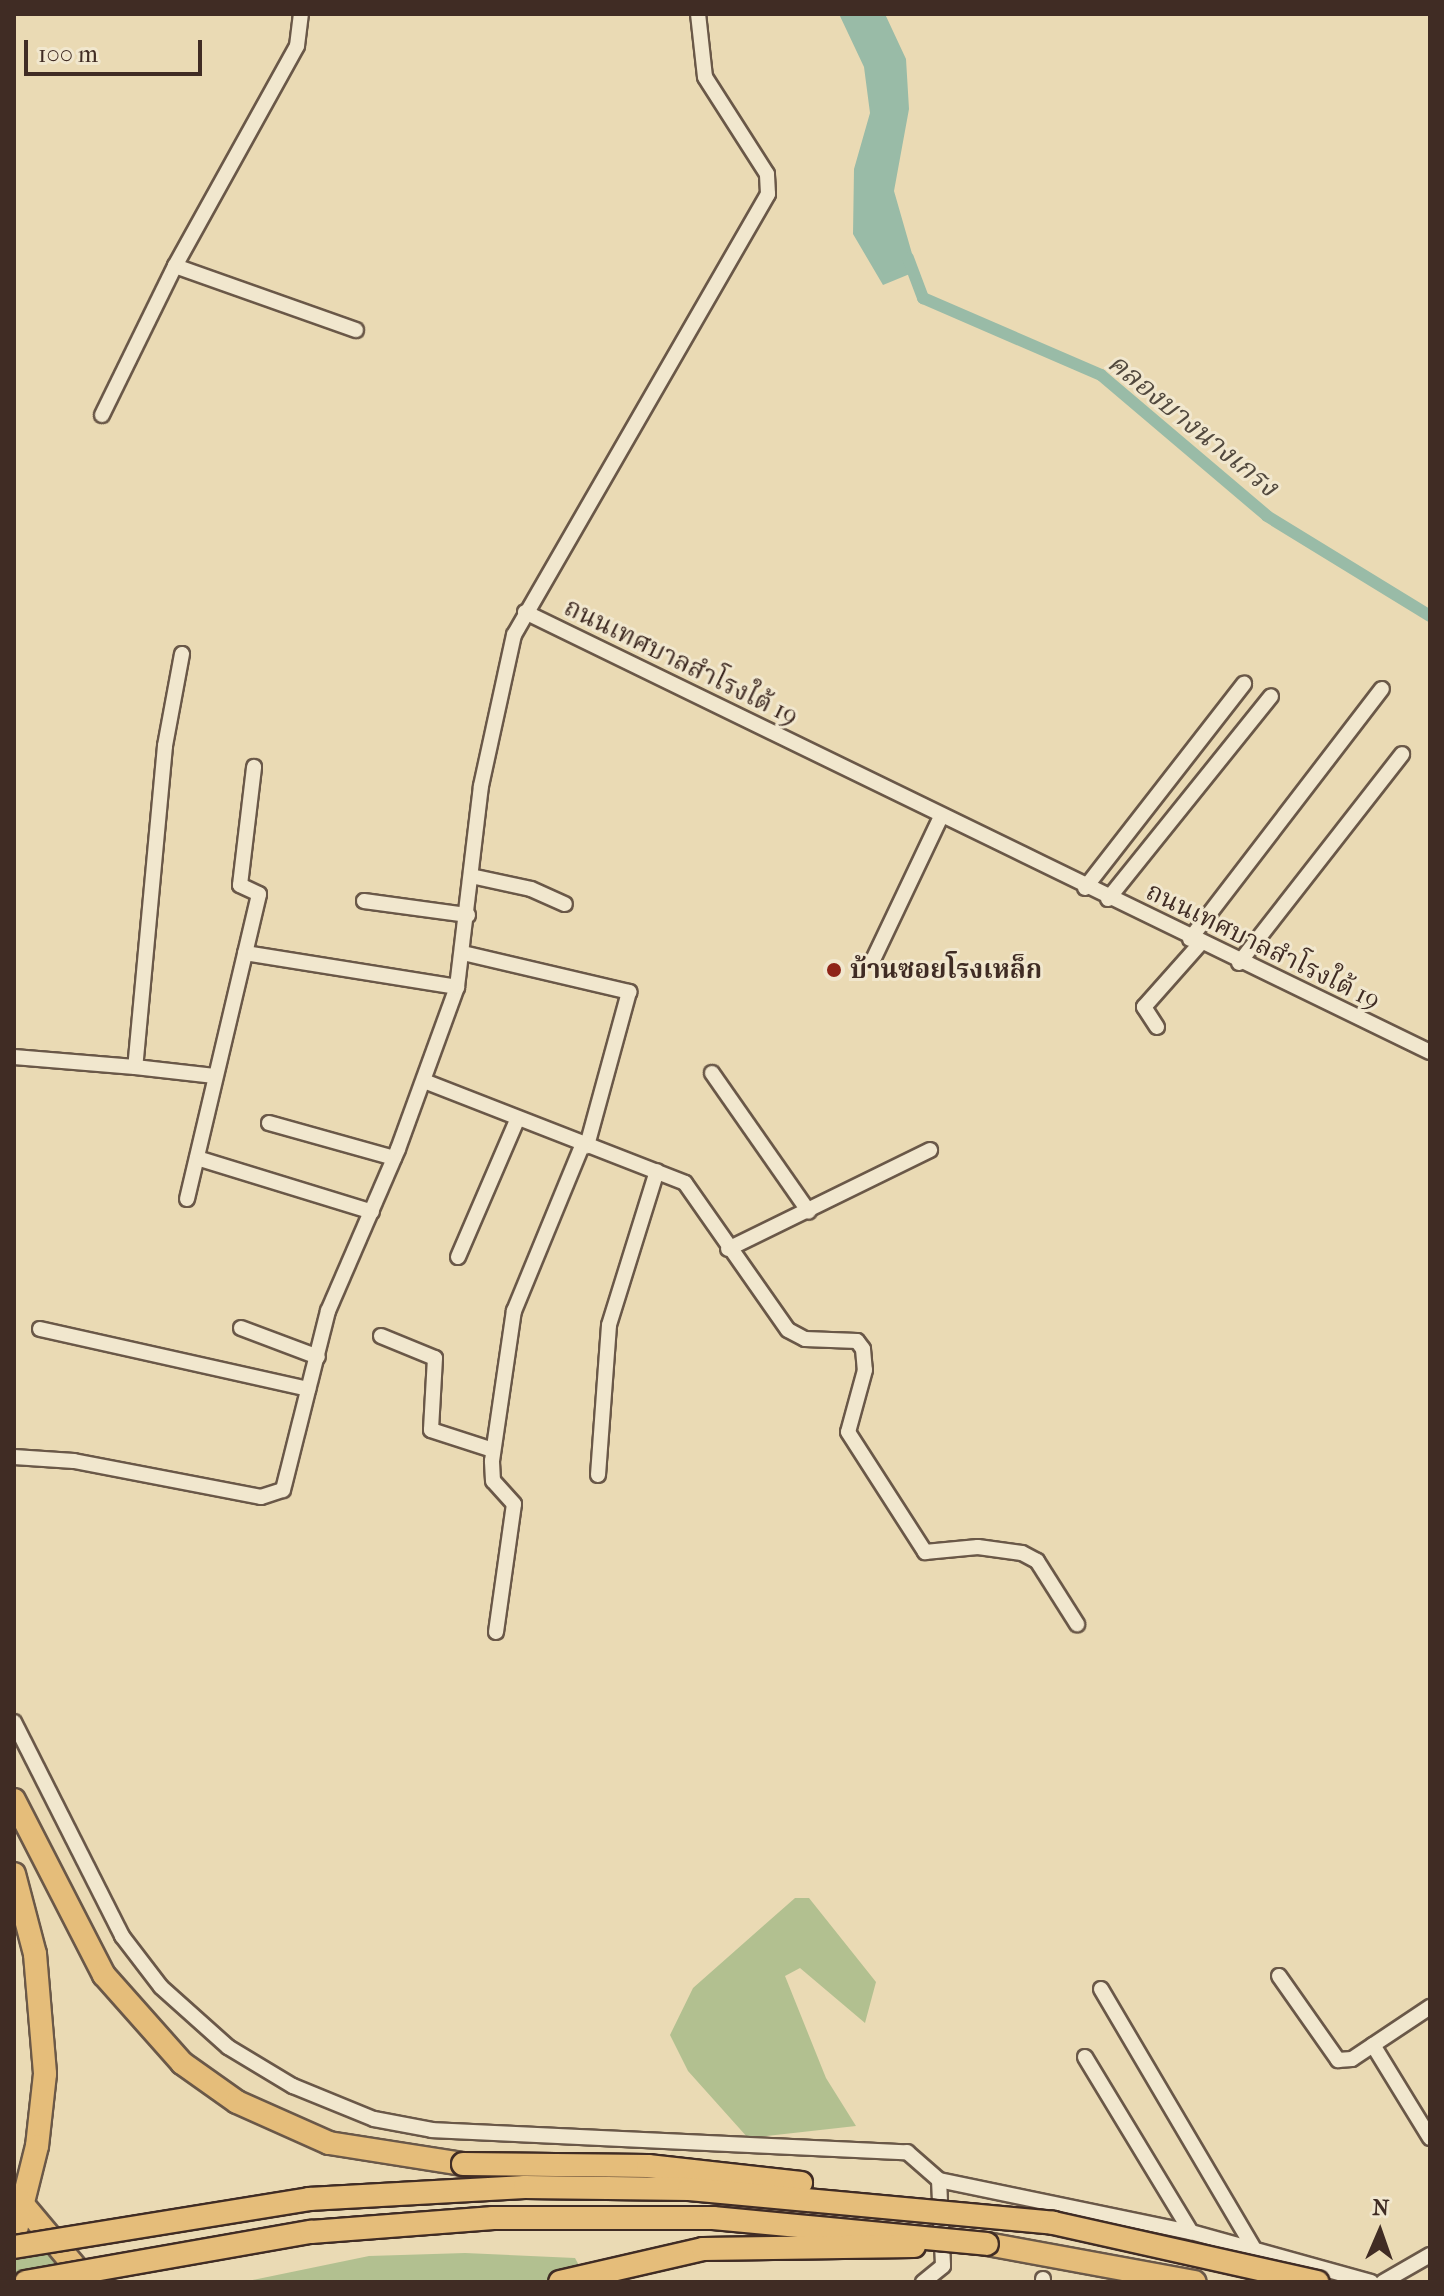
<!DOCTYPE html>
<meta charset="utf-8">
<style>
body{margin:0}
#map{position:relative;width:1444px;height:2296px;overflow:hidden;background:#eadab4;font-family:"IM FELL French Canon","Noto Serif Thai",serif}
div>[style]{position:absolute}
.green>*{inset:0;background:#b2c090}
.water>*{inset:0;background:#99bba7}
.canal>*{height:12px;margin:-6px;padding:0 6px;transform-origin:6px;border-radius:6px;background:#99bba7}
.roads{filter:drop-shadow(2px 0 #6a5848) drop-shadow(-2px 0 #6a5848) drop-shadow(0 2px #6a5848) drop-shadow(0 -2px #6a5848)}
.minor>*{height:14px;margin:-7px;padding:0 7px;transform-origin:7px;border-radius:7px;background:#f1e7ce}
.highway>*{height:22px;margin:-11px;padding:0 11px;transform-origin:11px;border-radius:11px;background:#e5bd7a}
.bridges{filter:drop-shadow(2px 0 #402c24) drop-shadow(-2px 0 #402c24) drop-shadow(0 2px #402c24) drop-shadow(0 -2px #402c24)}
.highway-bridge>*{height:22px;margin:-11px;padding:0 11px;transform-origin:11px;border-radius:11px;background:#e5bd7a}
.dots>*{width:22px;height:22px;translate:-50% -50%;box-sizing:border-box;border:4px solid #f1e7ce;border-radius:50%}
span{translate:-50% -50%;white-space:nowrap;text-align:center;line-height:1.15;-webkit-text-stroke:6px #f1e7ce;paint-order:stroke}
.street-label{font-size:26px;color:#402c24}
.poi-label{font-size:26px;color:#402c24;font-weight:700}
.left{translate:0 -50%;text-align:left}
.water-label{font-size:28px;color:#52493e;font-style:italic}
.frame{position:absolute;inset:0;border:16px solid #402c24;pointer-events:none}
.north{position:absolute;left:1340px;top:2192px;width:80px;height:80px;-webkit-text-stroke:6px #f1e7ce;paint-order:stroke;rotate:2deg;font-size:22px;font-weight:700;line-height:32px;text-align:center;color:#402c24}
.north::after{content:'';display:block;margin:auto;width:28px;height:36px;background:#402c24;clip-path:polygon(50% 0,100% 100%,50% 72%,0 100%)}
.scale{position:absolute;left:24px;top:40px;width:178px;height:36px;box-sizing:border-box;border:4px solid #402c24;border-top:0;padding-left:10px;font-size:24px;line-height:28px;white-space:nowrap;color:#402c24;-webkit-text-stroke:6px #f1e7ce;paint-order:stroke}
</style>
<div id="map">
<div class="green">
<div style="clip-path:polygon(795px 1898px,809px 1898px,876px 1982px,865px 2023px,800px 1968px,785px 1976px,826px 2078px,856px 2126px,748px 2138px,688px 2071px,670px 2035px,693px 1988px)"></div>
<div style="clip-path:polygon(14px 2208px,75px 2282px,14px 2282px)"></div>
<div style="clip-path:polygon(465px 2253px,575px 2258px,588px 2282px,243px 2282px,369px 2256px)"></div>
</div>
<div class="water">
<div style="clip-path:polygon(839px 14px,885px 14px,906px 59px,909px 109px,894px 191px,917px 271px,883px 285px,853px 234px,854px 169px,870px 113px,864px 67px)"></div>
</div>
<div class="canal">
<div style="left:908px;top:258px;width:43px;rotate:69.4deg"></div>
<div style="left:923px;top:298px;width:194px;rotate:23.4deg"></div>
<div style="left:1101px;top:375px;width:218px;rotate:40.3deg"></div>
<div style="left:1267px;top:516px;width:191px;rotate:31.5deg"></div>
</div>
<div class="roads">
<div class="minor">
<div style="left:175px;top:266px;width:192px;rotate:19.5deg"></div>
<div style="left:102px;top:415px;width:166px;rotate:-63.9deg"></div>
<div style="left:175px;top:266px;width:252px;rotate:-61deg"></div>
<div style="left:297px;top:46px;width:32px;rotate:-83deg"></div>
<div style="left:525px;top:612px;width:1006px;rotate:25.93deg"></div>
<div style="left:182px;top:654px;width:94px;rotate:100.5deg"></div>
<div style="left:165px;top:746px;width:322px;rotate:95.3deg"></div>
<div style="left:135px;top:1067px;width:80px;rotate:6.5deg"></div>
<div style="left:471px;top:876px;width:61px;rotate:12.2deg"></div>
<div style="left:531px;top:889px;width:37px;rotate:24deg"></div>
<div style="left:1085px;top:888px;width:259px;rotate:-52.1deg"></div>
<div style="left:1108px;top:899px;width:260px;rotate:-51.2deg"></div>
<div style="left:364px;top:901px;width:105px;rotate:7.7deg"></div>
<div style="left:1190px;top:939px;width:315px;rotate:-52.5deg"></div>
<div style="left:245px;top:953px;width:215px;rotate:9.1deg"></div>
<div style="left:463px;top:953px;width:171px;rotate:13.2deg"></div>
<div style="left:629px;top:992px;width:160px;rotate:105.3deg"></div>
<div style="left:872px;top:962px;width:161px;rotate:-64.6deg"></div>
<div style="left:1239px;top:963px;width:265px;rotate:-52deg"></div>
<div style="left:1157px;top:1027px;width:24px;rotate:-123deg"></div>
<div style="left:1144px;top:1007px;width:84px;rotate:-48.4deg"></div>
<div style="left:14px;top:1057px;width:121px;rotate:4.7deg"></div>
<div style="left:712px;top:1073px;width:169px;rotate:55.1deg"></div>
<div style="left:424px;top:1081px;width:280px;rotate:21.3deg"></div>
<div style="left:685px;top:1183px;width:179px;rotate:55deg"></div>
<div style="left:788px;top:1330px;width:19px;rotate:28deg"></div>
<div style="left:805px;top:1339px;width:52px;rotate:2.2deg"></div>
<div style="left:857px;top:1341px;width:10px;rotate:53deg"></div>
<div style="left:863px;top:1349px;width:21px;rotate:85deg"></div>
<div style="left:865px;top:1370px;width:64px;rotate:105.3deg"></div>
<div style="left:848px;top:1432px;width:143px;rotate:57.3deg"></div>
<div style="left:925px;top:1552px;width:53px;rotate:-5.4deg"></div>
<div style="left:978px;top:1547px;width:44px;rotate:7.8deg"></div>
<div style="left:1022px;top:1553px;width:17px;rotate:28deg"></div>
<div style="left:1037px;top:1561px;width:75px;rotate:57.6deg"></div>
<div style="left:269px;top:1123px;width:130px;rotate:15.6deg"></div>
<div style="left:197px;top:1158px;width:183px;rotate:17.1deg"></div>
<div style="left:187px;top:1199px;width:313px;rotate:-76.7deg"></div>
<div style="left:259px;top:894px;width:21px;rotate:-155deg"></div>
<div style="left:240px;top:885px;width:119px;rotate:-83.2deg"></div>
<div style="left:728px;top:1249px;width:225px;rotate:-26.1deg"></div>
<div style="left:458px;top:1257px;width:149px;rotate:-66.7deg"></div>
<div style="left:241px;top:1328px;width:82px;rotate:20.6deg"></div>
<div style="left:40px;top:1329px;width:275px;rotate:12.6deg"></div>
<div style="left:381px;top:1336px;width:58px;rotate:22.2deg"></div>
<div style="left:435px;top:1358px;width:72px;rotate:93.2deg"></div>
<div style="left:431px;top:1430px;width:65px;rotate:17.9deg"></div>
<div style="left:14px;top:1457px;width:60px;rotate:3.8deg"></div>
<div style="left:74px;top:1461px;width:190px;rotate:10.9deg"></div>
<div style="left:261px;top:1497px;width:23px;rotate:-18deg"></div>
<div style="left:283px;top:1490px;width:185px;rotate:-75.9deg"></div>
<div style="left:328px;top:1311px;width:176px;rotate:-66.6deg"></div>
<div style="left:398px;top:1149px;width:172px;rotate:-70deg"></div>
<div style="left:457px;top:987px;width:202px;rotate:-83.2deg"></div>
<div style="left:481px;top:786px;width:155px;rotate:-77.7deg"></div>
<div style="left:514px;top:635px;width:509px;rotate:-60.06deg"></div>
<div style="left:768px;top:194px;width:20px;rotate:-93deg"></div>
<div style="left:767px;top:174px;width:115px;rotate:-122.6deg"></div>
<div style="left:705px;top:77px;width:63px;rotate:-96.3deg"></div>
<div style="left:598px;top:1475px;width:150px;rotate:-85.8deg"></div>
<div style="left:609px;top:1325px;width:161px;rotate:-72.7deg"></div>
<div style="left:496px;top:1632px;width:129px;rotate:-82deg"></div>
<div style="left:514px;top:1504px;width:31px;rotate:-132deg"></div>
<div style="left:493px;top:1481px;width:20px;rotate:-93deg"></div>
<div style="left:492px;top:1461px;width:152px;rotate:-81.7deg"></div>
<div style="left:514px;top:1311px;width:181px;rotate:-67.6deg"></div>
<div style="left:14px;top:1722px;width:240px;rotate:63.2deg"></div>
<div style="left:122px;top:1936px;width:64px;rotate:52.6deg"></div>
<div style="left:161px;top:1987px;width:90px;rotate:41.8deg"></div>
<div style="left:228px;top:2047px;width:76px;rotate:31deg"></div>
<div style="left:293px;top:2086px;width:87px;rotate:22.2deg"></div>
<div style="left:374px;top:2119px;width:59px;rotate:10.7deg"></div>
<div style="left:432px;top:2130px;width:476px;rotate:2.7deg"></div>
<div style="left:907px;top:2152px;width:43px;rotate:41.2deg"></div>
<div style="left:939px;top:2180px;width:86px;rotate:87.3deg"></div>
<div style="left:943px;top:2266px;width:26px;rotate:141deg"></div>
<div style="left:1279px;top:1976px;width:103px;rotate:54.9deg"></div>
<div style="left:1338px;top:2060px;width:14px;rotate:-4deg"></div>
<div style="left:1352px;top:2059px;width:94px;rotate:-33.7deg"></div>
<div style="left:1101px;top:1989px;width:299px;rotate:59.5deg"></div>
<div style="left:1373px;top:2045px;width:109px;rotate:58.5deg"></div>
<div style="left:1085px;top:2057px;width:205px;rotate:58.8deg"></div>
<div style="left:939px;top:2180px;width:257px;rotate:11.7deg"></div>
<div style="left:1191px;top:2232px;width:187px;rotate:15.5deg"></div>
<div style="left:1043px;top:2282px;width:3px;rotate:-90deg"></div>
<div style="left:1383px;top:2282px;width:54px;rotate:-29.9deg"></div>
</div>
<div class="highway">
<div style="left:14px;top:1800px;width:197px;rotate:62.8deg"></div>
<div style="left:104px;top:1975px;width:118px;rotate:48.4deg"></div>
<div style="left:182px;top:2063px;width:67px;rotate:35.3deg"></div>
<div style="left:237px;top:2102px;width:101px;rotate:24deg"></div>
<div style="left:329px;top:2143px;width:136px;rotate:8.9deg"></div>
<div style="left:14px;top:1874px;width:83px;rotate:75.3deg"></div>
<div style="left:35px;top:1954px;width:120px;rotate:85.2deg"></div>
<div style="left:45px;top:2074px;width:72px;rotate:96.3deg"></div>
<div style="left:37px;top:2146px;width:95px;rotate:104deg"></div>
<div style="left:20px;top:2201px;width:106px;rotate:50deg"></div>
<div style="left:987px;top:2244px;width:211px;rotate:10.4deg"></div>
</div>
</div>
<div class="bridges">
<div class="highway-bridge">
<div style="left:463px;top:2164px;width:185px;rotate:0.6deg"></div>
<div style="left:648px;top:2166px;width:154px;rotate:6.3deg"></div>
<div style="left:14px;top:2247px;width:299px;rotate:-9.2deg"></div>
<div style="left:309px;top:2199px;width:216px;rotate:-3.2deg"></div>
<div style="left:525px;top:2187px;width:164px;rotate:0.7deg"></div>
<div style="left:689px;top:2189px;width:366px;rotate:5.3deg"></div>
<div style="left:1053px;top:2223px;width:271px;rotate:12.6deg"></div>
<div style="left:26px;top:2282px;width:289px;rotate:-10deg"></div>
<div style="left:311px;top:2232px;width:183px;rotate:-4.4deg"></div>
<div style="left:493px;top:2218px;width:220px"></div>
<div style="left:713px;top:2218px;width:275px;rotate:5.4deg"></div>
<div style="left:560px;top:2282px;width:147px;rotate:-13deg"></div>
<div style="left:703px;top:2249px;width:211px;rotate:-0.8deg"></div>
</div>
</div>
<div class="dots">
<div style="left:834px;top:970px;background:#8f2418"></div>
</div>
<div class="street-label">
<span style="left:681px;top:662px;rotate:26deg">ถนนเทศบาลสำโรงใต้ 19</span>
<span style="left:1263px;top:946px;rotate:26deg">ถนนเทศบาลสำโรงใต้ 19</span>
</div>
<div class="poi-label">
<span class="left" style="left:850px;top:970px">บ้านซอยโรงเหล็ก</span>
</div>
<div class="water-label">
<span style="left:1193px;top:425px;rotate:39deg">คลองบางนางเกรง</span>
</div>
<div class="frame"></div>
<div class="north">N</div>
<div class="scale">100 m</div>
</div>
